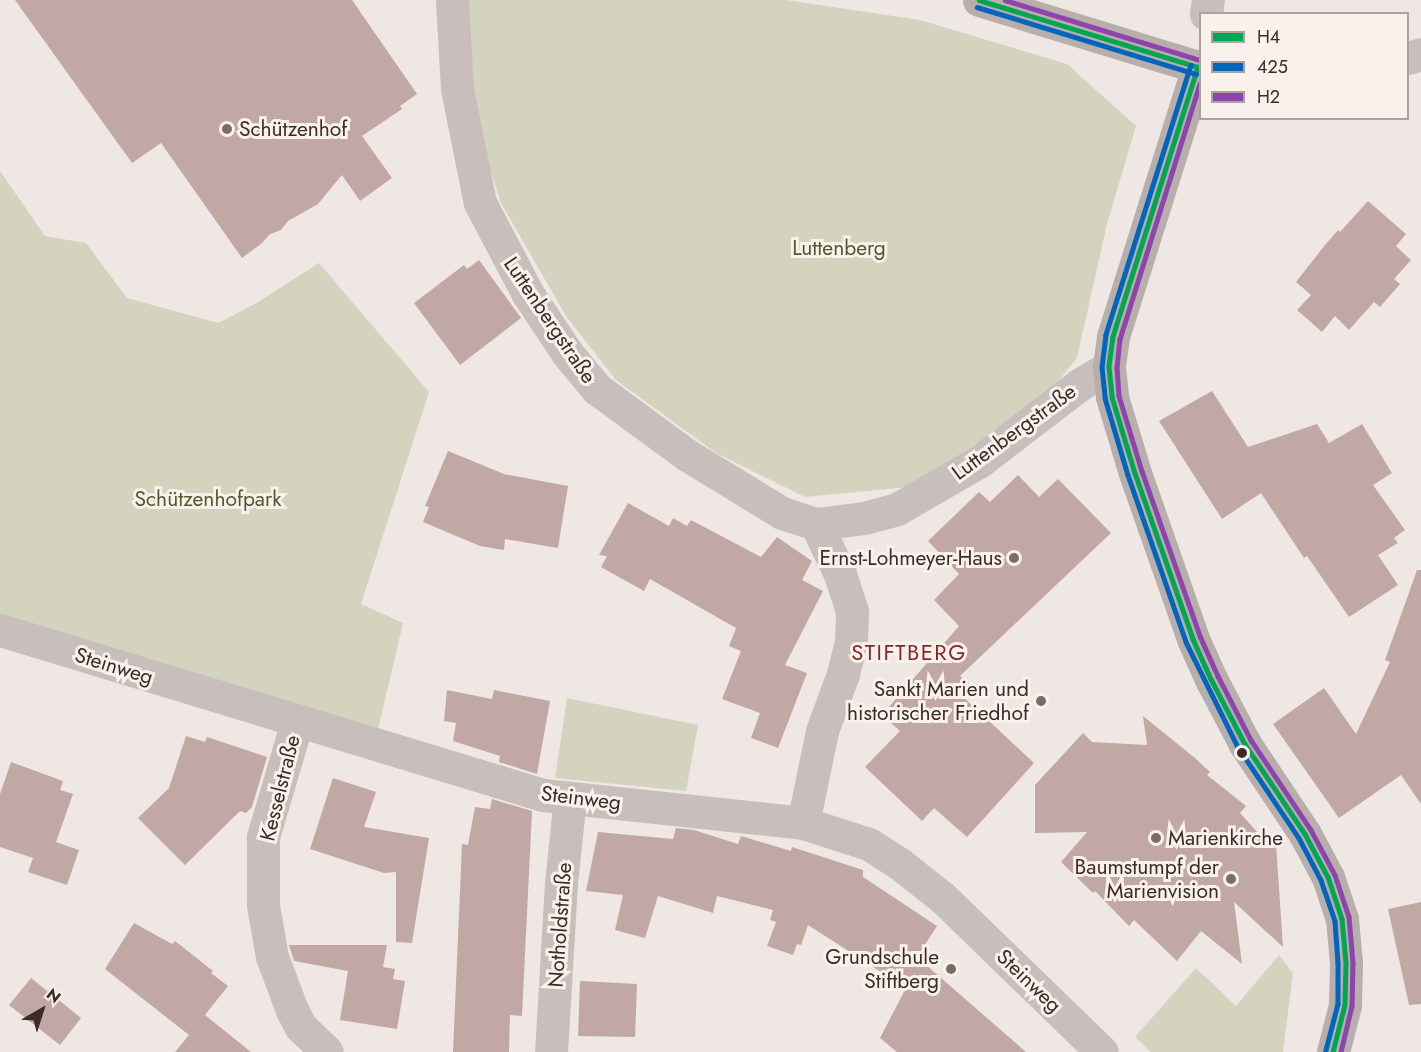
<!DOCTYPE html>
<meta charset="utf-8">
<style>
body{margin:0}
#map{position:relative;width:1421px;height:1052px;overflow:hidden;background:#eee7e4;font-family:Jost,sans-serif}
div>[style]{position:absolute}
.green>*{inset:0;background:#d4d3be}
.building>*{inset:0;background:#c2a8a5}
.street>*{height:33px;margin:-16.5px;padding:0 16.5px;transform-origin:16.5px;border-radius:16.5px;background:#c8bfbc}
.secondary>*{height:33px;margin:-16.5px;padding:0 16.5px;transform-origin:16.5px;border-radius:16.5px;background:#b8afac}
.bus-1>*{height:4.5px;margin:-2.25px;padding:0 2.25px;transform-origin:2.25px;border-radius:2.25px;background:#00a651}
.bus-2>*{height:4.5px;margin:-2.25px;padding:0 2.25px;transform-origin:2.25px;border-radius:2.25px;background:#0065bd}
.bus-3>*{height:4.5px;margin:-2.25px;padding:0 2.25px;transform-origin:2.25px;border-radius:2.25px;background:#8e44ad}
.dots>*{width:16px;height:16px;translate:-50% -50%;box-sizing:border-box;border:3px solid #faf1ec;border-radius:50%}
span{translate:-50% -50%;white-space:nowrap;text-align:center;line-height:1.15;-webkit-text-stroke:6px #faf1ec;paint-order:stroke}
.poi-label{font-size:21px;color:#392c2a}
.left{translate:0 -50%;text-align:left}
.right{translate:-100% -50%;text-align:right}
.park-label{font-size:21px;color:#51582d}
.street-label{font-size:21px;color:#392c2a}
.neighbourhood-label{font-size:22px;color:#8a2521;letter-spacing:1.5px}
.legend{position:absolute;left:1199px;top:12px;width:210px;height:108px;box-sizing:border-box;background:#faf1ec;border:2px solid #ada29e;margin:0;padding:8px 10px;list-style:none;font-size:18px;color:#392c2a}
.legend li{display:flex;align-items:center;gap:12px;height:30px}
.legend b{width:30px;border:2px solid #ada29e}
.north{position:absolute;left:12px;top:980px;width:60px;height:60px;-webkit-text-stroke:4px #faf1ec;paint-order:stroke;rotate:39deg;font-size:16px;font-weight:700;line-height:24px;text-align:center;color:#392c2a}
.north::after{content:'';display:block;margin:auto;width:21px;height:27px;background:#392c2a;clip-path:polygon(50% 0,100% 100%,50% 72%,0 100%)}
</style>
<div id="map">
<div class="green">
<div style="clip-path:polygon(465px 0,786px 0,920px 20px,1067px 64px,1136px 126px,1107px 224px,1077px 358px,1051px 390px,1009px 424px,908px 487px,805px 497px,716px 453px,616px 380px,566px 316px,501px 203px,476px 126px)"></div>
<div style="clip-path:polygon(0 171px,45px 236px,86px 243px,127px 298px,218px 323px,255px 304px,319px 263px,429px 392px,361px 604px,403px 623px,377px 734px,0 620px)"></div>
<div style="clip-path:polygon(567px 698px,698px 725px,686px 791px,555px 778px)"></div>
<div style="clip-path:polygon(1279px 955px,1293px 973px,1283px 1052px,1151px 1052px,1135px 1037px,1196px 968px,1236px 1006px)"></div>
</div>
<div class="building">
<div style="clip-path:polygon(15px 0,352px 0,417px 94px,400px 106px,402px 109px,362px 136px,392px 178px,360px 201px,342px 175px,318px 204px,288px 221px,281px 230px,270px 234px,262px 243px,242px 258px,161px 143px,132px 163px)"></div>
<div style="clip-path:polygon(1368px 201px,1406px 234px,1396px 246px,1411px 260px,1394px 279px,1400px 284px,1380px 307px,1374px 302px,1349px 330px,1335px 316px,1322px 332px,1297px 310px,1311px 295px,1296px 282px,1325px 245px,1338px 230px,1340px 232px)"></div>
<div style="clip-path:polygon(479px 260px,521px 318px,460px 365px,414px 303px,464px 265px,467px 269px)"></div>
<div style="clip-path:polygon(1212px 391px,1248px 447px,1317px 424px,1329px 443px,1362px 424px,1392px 473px,1373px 485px,1405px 530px,1394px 538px,1398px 543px,1378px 555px,1398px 585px,1349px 617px,1307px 556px,1304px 558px,1261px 493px,1222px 519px,1159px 421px)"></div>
<div style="clip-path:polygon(448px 451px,504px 474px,568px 486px,558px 548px,505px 539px,504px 550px,480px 546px,423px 522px,429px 507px,425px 506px)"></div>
<div style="clip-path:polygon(1018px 475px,1039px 497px,1058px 479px,1111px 533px,960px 676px,969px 684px,960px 694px,1034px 763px,967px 837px,934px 808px,922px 821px,865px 767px,900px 731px,882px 715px,959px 626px,934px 600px,959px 574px,928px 541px,979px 492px,990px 502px)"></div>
<div style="clip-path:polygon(628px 503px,669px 526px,673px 518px,687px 526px,691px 520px,761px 557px,777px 537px,812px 561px,802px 580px,823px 591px,785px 665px,807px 673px,778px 748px,751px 738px,760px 713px,722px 699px,741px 651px,729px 646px,736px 628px,650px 579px,644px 591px,601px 567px,607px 556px,599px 555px)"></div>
<div style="clip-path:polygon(1417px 570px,1421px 570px,1421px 804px,1401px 775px,1339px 818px,1273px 724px,1324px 688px,1356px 734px,1390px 662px,1385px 660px)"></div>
<div style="clip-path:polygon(447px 690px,492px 699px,494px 690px,550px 701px,537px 774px,499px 762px,500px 756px,453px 741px,456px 723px,444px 721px)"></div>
<div style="clip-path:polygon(1143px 716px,1195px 758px,1210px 772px,1207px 775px,1246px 806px,1240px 813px,1268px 844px,1276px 844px,1283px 947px,1234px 902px,1242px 964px,1201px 931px,1177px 961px,1134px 920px,1129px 926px,1095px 891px,1093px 893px,1061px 862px,1087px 832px,1035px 833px,1035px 785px,1083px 733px,1092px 742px,1147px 745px)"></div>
<div style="clip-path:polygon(186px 736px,205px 742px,207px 737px,267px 757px,252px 807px,246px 813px,240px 811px,185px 865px,138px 818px,169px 788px)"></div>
<div style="clip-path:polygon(11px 762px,63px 781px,60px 790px,73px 794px,56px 842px,79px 850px,67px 885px,28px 872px,33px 858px,0 847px,0 794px)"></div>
<div style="clip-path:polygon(333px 778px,376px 792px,364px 827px,429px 838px,412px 943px,396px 942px,396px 872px,384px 873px,310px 849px)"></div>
<div style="clip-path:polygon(492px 799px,532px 811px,522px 1016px,510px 1015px,509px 1052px,453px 1052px,462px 844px,468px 845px,475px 807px,490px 809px)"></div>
<div style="clip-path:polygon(676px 828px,694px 830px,738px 844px,741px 836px,791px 851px,792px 847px,863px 870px,863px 877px,937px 926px,917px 957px,1026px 1052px,897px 1052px,880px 1038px,906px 988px,808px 925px,801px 945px,797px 944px,793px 955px,767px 946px,776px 922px,770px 920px,773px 910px,717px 896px,713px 913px,658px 896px,645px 938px,615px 930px,623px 895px,586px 891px,598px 832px,673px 839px)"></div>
<div style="clip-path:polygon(1421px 902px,1421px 1004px,1409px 1005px,1388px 909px)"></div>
<div style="clip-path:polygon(134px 923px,172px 944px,175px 941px,213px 971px,211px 973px,228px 986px,205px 1015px,251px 1052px,175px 1052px,189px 1035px,105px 969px)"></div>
<div style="clip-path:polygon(289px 945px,387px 945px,383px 967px,395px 969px,393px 979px,405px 981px,397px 1029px,340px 1020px,348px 971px,294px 961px)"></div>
<div style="clip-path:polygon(31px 978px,81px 1018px,60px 1045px,9px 1005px)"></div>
<div style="clip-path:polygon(580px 981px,637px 984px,635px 1037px,578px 1036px)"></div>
</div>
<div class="street">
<div style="left:452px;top:0;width:89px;rotate:86.8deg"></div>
<div style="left:457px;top:89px;width:116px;rotate:78.6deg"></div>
<div style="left:480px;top:203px;width:103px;rotate:62.2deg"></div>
<div style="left:528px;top:294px;width:71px;rotate:56.5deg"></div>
<div style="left:567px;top:353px;width:47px;rotate:50.2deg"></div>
<div style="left:597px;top:389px;width:112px;rotate:36.3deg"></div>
<div style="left:687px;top:455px;width:111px;rotate:31.4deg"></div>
<div style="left:782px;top:513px;width:36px;rotate:18deg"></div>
<div style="left:816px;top:524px;width:48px;rotate:-7.1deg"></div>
<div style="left:864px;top:518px;width:34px;rotate:-15deg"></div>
<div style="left:897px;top:509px;width:96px;rotate:-30deg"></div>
<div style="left:980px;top:461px;width:125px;rotate:-37.5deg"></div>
<div style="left:1079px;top:385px;width:35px;rotate:-31deg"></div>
<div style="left:1206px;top:14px;width:14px;rotate:-82deg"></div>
<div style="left:1408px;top:58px;width:14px;rotate:-17deg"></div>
<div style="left:0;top:630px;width:568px;rotate:16.9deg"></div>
<div style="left:543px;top:795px;width:262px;rotate:6.1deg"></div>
<div style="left:803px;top:823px;width:69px;rotate:17.7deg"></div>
<div style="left:869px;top:844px;width:37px;rotate:33deg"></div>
<div style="left:900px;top:864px;width:55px;rotate:38.3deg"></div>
<div style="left:943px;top:898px;width:221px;rotate:44.1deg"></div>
<div style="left:297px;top:722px;width:120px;rotate:106.5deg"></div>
<div style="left:263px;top:837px;width:68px;rotate:90deg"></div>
<div style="left:263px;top:905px;width:53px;rotate:80.2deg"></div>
<div style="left:272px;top:957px;width:57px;rotate:69.3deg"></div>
<div style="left:292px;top:1010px;width:18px;rotate:63deg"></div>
<div style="left:300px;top:1026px;width:37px;rotate:44deg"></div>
<div style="left:803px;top:823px;width:94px;rotate:-78.3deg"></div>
<div style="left:822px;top:731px;width:61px;rotate:-69.8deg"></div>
<div style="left:843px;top:674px;width:33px;rotate:-76deg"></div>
<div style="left:851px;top:642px;width:31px;rotate:-88deg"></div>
<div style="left:852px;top:611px;width:39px;rotate:-108deg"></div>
<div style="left:840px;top:574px;width:55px;rotate:-115.6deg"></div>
<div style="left:551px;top:1052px;width:169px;rotate:-86.6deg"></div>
<div style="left:561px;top:883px;width:85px;rotate:-84deg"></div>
</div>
<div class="secondary">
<div style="left:979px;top:0;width:229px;rotate:17deg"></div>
<div style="left:1198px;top:67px;width:283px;rotate:107.5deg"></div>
<div style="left:1113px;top:337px;width:30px;rotate:98deg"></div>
<div style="left:1109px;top:367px;width:30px;rotate:84deg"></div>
<div style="left:1112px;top:397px;width:79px;rotate:73.2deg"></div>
<div style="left:1135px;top:473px;width:176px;rotate:70.7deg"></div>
<div style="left:1193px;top:639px;width:44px;rotate:65.8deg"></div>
<div style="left:1211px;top:679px;width:73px;rotate:62.4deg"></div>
<div style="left:1245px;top:744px;width:108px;rotate:56.3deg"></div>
<div style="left:1305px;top:834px;width:49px;rotate:61.9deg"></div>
<div style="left:1328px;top:877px;width:44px;rotate:71.6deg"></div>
<div style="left:1342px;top:919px;width:44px;rotate:84.8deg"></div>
<div style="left:1346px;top:963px;width:42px;rotate:91.4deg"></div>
<div style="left:1345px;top:1005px;width:49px;rotate:104.3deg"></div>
</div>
<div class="bus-1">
<div style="left:979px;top:0;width:229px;rotate:17deg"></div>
<div style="left:1198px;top:67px;width:283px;rotate:107.5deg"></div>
<div style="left:1113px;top:337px;width:30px;rotate:98deg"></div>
<div style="left:1109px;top:367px;width:30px;rotate:84deg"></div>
<div style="left:1112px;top:397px;width:79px;rotate:73.2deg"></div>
<div style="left:1135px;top:473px;width:176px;rotate:70.7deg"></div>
<div style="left:1193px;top:639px;width:44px;rotate:65.8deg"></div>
<div style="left:1211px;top:679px;width:73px;rotate:62.4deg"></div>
<div style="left:1245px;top:744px;width:108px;rotate:56.3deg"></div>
<div style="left:1305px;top:834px;width:49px;rotate:61.9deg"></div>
<div style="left:1328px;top:877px;width:44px;rotate:71.6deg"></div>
<div style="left:1342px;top:919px;width:44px;rotate:84.8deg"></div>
<div style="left:1346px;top:963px;width:42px;rotate:91.4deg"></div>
<div style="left:1345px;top:1005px;width:49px;rotate:104.3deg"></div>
</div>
<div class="bus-2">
<div style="left:977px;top:7px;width:229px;rotate:17deg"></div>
<div style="left:1191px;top:65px;width:283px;rotate:107.5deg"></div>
<div style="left:1106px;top:335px;width:32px;rotate:97deg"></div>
<div style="left:1102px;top:367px;width:31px;rotate:84deg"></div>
<div style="left:1105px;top:398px;width:80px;rotate:73.4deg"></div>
<div style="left:1128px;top:475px;width:177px;rotate:70.8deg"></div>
<div style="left:1186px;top:642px;width:117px;rotate:63.7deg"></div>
<div style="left:1238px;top:747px;width:110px;rotate:56.2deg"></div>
<div style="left:1299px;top:838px;width:47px;rotate:62.4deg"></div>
<div style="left:1321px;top:880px;width:43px;rotate:71.1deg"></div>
<div style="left:1335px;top:921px;width:42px;rotate:85.9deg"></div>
<div style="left:1338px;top:963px;width:41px;rotate:90deg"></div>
<div style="left:1338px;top:1004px;width:48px;rotate:104.6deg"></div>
</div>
<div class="bus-3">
<div style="left:1005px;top:0;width:204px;rotate:17.1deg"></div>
<div style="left:1200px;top:84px;width:267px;rotate:107.4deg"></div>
<div style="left:1120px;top:339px;width:28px;rotate:96deg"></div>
<div style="left:1117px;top:367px;width:29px;rotate:86deg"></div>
<div style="left:1119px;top:396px;width:78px;rotate:73deg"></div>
<div style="left:1142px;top:471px;width:175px;rotate:70.6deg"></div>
<div style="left:1200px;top:636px;width:44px;rotate:65.8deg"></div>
<div style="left:1218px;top:676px;width:72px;rotate:62.7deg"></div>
<div style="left:1251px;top:740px;width:108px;rotate:56.3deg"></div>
<div style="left:1311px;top:830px;width:51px;rotate:61.9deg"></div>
<div style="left:1335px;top:875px;width:44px;rotate:71.6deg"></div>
<div style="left:1349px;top:917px;width:46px;rotate:85deg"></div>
<div style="left:1353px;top:963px;width:43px;rotate:91.3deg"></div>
<div style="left:1352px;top:1006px;width:47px;rotate:103.4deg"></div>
</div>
<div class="dots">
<div style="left:227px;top:129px;background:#786d6b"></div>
<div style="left:1014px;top:558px;background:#786d6b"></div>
<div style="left:1041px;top:701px;background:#786d6b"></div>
<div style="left:1242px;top:753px;background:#392c2a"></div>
<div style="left:1156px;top:838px;background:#786d6b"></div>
<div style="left:1231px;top:879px;background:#786d6b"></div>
<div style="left:951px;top:969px;background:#786d6b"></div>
</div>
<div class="poi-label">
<span class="left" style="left:239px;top:129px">Schützenhof</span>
<span class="right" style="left:1002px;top:558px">Ernst-Lohmeyer-Haus</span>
<span class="right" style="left:1029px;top:701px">Sankt Marien und<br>historischer Friedhof</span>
<span class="left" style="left:1168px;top:838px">Marienkirche</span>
<span class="right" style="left:1219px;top:879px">Baumstumpf der<br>Marienvision</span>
<span class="right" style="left:939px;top:969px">Grundschule<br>Stiftberg</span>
</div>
<div class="park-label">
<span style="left:839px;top:248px">Luttenberg</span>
<span style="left:208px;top:499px">Schützenhofpark</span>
</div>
<div class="street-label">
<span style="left:550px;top:320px;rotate:56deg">Luttenbergstraße</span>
<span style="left:1014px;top:432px;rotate:-36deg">Luttenbergstraße</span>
<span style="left:114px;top:666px;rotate:17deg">Steinweg</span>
<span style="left:280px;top:788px;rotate:-76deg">Kesselstraße</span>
<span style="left:581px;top:798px;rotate:7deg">Steinweg</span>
<span style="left:560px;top:925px;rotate:-86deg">Notholdstraße</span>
<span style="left:1029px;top:981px;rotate:44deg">Steinweg</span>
</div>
<div class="neighbourhood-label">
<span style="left:909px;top:653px">STIFTBERG</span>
</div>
<ul class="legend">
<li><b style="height:8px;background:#00a651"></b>H4</li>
<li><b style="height:8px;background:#0065bd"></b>425</li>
<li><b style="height:8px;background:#8e44ad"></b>H2</li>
</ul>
<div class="north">N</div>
</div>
